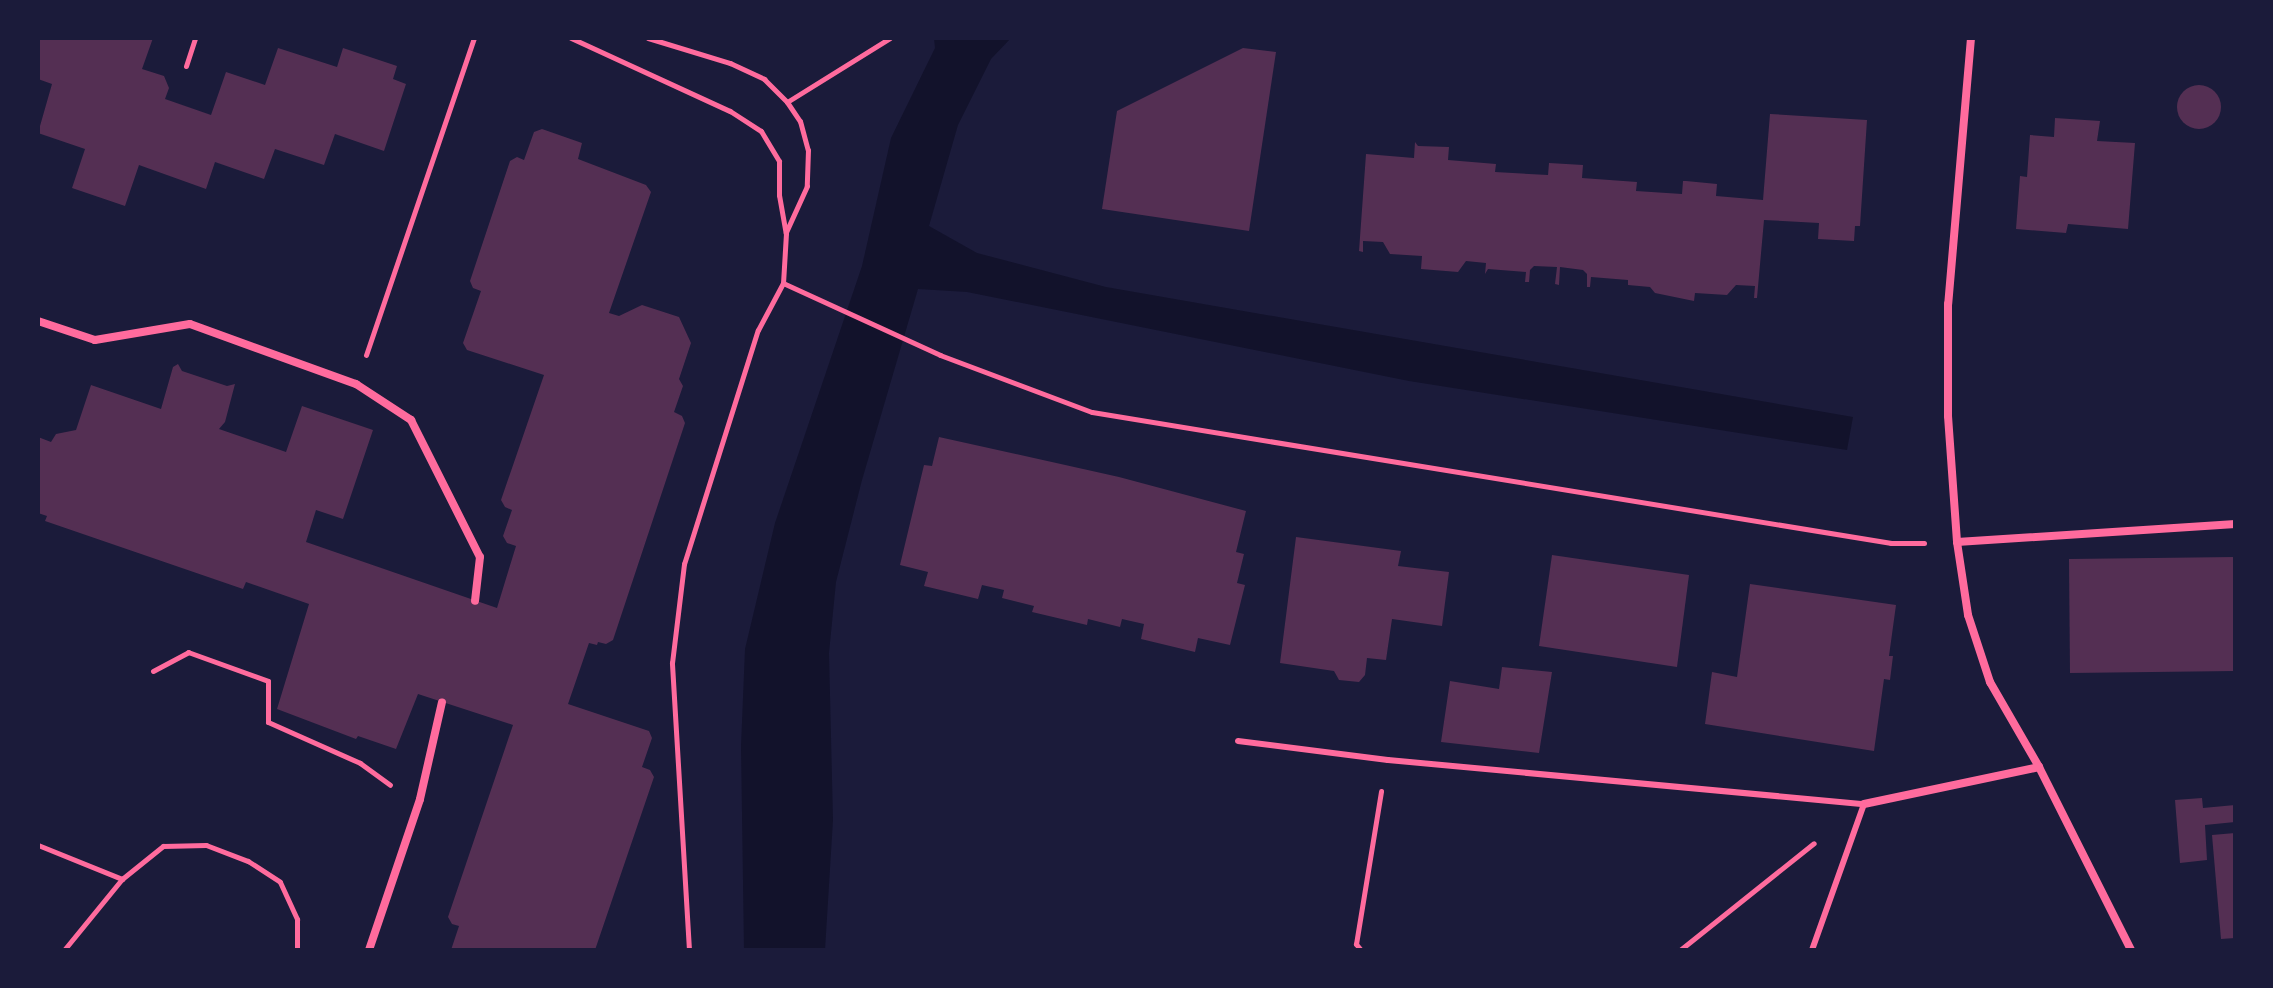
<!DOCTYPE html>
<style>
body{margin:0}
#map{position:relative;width:2273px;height:988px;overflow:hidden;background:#1b1b3a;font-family:Overpass,sans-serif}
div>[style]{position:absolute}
.water>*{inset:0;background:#12122b}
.building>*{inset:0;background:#542f53}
.round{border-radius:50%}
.path>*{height:5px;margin:-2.5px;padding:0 2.5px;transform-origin:2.5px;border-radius:2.5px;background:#ff6b9d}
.service>*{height:6px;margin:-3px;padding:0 3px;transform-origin:3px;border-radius:3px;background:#ff6b9d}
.minor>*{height:8px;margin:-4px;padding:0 4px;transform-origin:4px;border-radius:4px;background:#ff6b9d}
span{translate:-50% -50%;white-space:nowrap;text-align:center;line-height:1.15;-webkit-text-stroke:7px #1b1b3a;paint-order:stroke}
.frame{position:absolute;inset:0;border:40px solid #1b1b3a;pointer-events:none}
</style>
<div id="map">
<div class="water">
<div style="clip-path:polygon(934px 38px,1011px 38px,991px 59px,958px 125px,929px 226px,977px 253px,1106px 287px,1853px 417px,1847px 450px,1409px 381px,967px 292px,918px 289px,862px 480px,836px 582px,829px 653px,833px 820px,825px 950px,744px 950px,741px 746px,745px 649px,775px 523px,862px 266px,891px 138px,935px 48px)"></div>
</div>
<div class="building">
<div style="clip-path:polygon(38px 38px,153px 38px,142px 69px,164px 76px,169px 88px,165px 99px,211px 115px,226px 72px,265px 85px,278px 48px,337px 67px,343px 48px,397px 66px,393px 79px,406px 84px,384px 151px,335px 134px,324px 165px,275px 149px,264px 179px,215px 162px,206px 189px,139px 165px,125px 206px,72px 188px,85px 149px,38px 133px,52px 84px,38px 79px)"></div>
<div style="clip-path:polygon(1243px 48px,1276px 52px,1249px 231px,1102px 209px,1117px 111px)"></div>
<div class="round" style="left:2177px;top:85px;width:44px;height:44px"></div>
<div style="clip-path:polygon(1770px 114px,1867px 120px,1860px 226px,1855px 226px,1854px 241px,1818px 239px,1819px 223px,1764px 220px,1757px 298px,1754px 298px,1755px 286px,1736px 285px,1727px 295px,1695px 293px,1694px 301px,1655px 293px,1650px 287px,1628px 285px,1628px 280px,1591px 277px,1590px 287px,1587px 287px,1587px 274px,1583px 270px,1560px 267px,1559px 285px,1555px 284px,1557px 267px,1534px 266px,1530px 270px,1529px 282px,1525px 282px,1526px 272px,1488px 269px,1485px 274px,1486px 263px,1466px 261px,1458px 272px,1421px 269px,1422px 256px,1390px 254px,1383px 242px,1363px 241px,1363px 252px,1359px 251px,1366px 154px,1414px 158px,1415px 142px,1418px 146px,1449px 147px,1448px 160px,1496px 164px,1495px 172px,1548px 175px,1549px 163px,1583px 165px,1582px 178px,1637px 182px,1636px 191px,1682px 194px,1683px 181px,1686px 181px,1717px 184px,1716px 196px,1763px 200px)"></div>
<div style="clip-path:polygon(2055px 118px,2100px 121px,2097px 141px,2135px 143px,2128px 229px,2068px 224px,2066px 233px,2016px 229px,2020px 176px,2027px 177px,2030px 135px,2054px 137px)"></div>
<div style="clip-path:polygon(542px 129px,582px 143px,578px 159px,646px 185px,651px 192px,609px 313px,619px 316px,642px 305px,679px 317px,691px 343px,679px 379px,683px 386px,674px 412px,682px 416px,685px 423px,613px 640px,606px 644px,598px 642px,597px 645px,589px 643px,568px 704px,649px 731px,652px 738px,642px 767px,650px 770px,654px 777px,595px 950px,451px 950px,459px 926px,452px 924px,448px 917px,513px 725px,418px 694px,396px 749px,358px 736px,356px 739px,277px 709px,309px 604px,246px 582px,243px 589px,45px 521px,47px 516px,38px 513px,38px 437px,51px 442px,56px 434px,76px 430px,91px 385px,161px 409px,173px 367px,178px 364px,182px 371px,227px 386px,235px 384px,225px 422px,219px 429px,286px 452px,302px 406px,373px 430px,343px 519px,316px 510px,306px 542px,497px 608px,516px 546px,507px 543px,503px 536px,512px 510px,505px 507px,501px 500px,544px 375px,467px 350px,463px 343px,481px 291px,473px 288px,470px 281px,510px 161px,517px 157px,524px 160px,534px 132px)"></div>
<div style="clip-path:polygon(939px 437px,1119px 477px,1246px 511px,1236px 552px,1244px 554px,1237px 583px,1245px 585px,1230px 645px,1198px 638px,1195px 652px,1141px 639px,1144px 624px,1122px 619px,1120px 627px,1088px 619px,1087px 625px,1032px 612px,1034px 606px,1002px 598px,1004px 590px,982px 585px,978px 599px,924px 586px,928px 572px,900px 565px,924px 465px,932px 466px)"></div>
<div style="clip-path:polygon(1296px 537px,1401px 551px,1398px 566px,1449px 572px,1442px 626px,1392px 619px,1386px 660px,1367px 658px,1365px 675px,1359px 682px,1339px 680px,1334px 671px,1280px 663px)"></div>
<div style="clip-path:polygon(1552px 555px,1689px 575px,1677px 667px,1539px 646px)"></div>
<div style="clip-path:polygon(2235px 557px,2235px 671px,2070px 673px,2069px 559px)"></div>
<div style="clip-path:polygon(1750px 584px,1896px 605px,1889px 656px,1893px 656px,1890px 680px,1884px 679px,1874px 751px,1705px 724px,1712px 672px,1737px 677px)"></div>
<div style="clip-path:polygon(1502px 667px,1552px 672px,1539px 753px,1441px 742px,1450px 681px,1499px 689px)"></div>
<div style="clip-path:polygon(2202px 798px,2203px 808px,2235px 805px,2235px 822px,2205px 825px,2207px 860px,2180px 863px,2175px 800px)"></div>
<div style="clip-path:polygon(2235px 833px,2235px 938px,2221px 939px,2212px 835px)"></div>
</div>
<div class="path">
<div style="left:571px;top:38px;width:175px;rotate:24.7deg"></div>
<div style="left:730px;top:111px;width:37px;rotate:33deg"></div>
<div style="left:761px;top:131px;width:35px;rotate:59deg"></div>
<div style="left:779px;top:161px;width:34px;rotate:90deg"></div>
<div style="left:779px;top:195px;width:39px;rotate:80deg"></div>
<div style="left:786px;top:233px;width:50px;rotate:93.4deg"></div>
<div style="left:783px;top:283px;width:173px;rotate:24.6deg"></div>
<div style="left:940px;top:355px;width:162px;rotate:20.6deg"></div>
<div style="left:1092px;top:412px;width:810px;rotate:9.31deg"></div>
<div style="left:1891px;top:543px;width:33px"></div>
<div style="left:648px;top:38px;width:86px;rotate:17deg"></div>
<div style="left:730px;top:63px;width:38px;rotate:25deg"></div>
<div style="left:764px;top:79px;width:33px;rotate:45deg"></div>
<div style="left:787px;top:102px;width:23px;rotate:56deg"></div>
<div style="left:800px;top:121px;width:30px;rotate:75deg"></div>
<div style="left:808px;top:150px;width:36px;rotate:92deg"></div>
<div style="left:807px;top:186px;width:51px;rotate:114.5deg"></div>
<div style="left:186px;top:66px;width:29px;rotate:-72deg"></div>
<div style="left:787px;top:102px;width:121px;rotate:-31.9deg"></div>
<div style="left:366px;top:355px;width:335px;rotate:-71.2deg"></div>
<div style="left:153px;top:671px;width:40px;rotate:-28deg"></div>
<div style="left:188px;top:652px;width:85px;rotate:19.9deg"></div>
<div style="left:268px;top:681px;width:41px;rotate:90deg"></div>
<div style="left:268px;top:722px;width:101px;rotate:24deg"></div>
<div style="left:360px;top:763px;width:37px;rotate:36deg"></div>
<div style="left:38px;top:845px;width:91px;rotate:22deg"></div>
<div style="left:64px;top:950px;width:92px;rotate:-50.8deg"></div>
<div style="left:122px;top:879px;width:53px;rotate:-38.8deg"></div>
<div style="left:163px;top:846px;width:43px;rotate:-1.3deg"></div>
<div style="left:206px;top:845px;width:45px;rotate:20.9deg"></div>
<div style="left:248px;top:861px;width:38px;rotate:33deg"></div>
<div style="left:280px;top:882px;width:41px;rotate:65.3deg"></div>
<div style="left:297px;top:919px;width:31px;rotate:90deg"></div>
<div style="left:689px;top:950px;width:288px;rotate:-93.4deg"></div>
<div style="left:672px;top:663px;width:100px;rotate:-83.1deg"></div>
<div style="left:684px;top:564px;width:245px;rotate:-72.5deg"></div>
<div style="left:758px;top:330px;width:53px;rotate:-62deg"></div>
<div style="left:1361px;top:950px;width:8px;rotate:-130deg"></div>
<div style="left:1356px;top:944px;width:155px;rotate:-80.7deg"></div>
<div style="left:1680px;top:950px;width:171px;rotate:-38.6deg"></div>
</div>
<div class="service">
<div style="left:1238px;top:741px;width:151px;rotate:7.2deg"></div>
<div style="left:1388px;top:760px;width:478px;rotate:5.3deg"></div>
<div style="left:1864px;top:804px;width:155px;rotate:109.6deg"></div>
</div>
<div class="minor">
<div style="left:1971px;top:38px;width:267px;rotate:94.9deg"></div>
<div style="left:1948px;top:304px;width:112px;rotate:90deg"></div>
<div style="left:1948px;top:416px;width:126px;rotate:85.9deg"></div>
<div style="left:1957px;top:542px;width:74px;rotate:81.4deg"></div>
<div style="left:1968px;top:615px;width:71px;rotate:71.8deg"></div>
<div style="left:1990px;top:682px;width:98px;rotate:60deg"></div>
<div style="left:2039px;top:767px;width:205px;rotate:63.3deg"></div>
<div style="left:38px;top:321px;width:60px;rotate:18.4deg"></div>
<div style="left:95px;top:340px;width:96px;rotate:-9.6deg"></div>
<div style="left:190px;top:324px;width:177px;rotate:19.9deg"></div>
<div style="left:356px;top:384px;width:66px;rotate:33.2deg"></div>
<div style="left:411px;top:420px;width:153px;rotate:63.3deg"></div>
<div style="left:480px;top:557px;width:44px;rotate:96.5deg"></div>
<div style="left:1957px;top:542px;width:279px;rotate:-3.7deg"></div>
<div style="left:1864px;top:804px;width:179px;rotate:-11.9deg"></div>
<div style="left:369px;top:950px;width:159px;rotate:-71.3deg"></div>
<div style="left:420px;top:799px;width:99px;rotate:-77.2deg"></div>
</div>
<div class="frame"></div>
</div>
